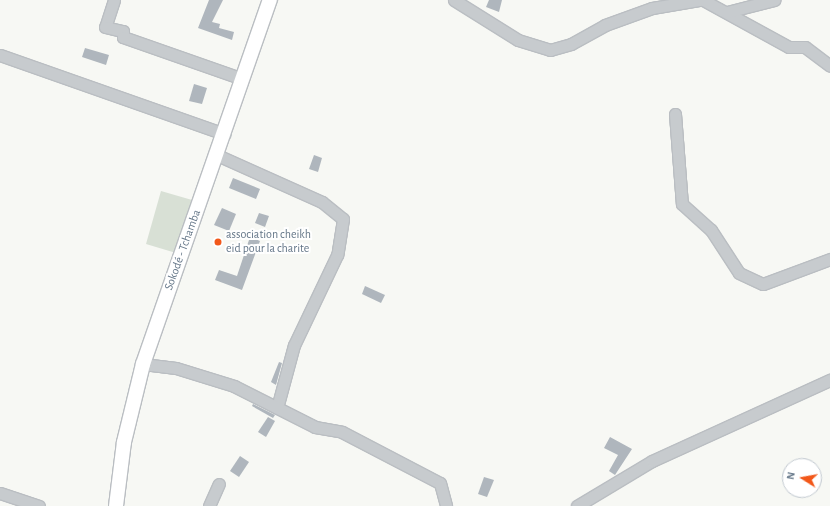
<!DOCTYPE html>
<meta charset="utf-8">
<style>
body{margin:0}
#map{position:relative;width:830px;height:506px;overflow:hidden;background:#f7f8f4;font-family:"Alegreya Sans",sans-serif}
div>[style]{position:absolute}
.green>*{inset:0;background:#d8e0d5}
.building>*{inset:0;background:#afb6bd}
.roads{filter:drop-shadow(1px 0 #babec2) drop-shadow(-1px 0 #babec2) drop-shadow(0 1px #babec2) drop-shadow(0 -1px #babec2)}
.minor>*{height:11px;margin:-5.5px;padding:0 5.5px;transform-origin:5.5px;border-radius:5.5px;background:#c7cbce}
.major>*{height:14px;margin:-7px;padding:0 7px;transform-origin:7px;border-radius:7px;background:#fff}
.dots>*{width:11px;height:11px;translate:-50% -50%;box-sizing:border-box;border:2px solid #fff;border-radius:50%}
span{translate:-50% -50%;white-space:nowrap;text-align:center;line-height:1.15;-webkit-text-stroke:4px #fff;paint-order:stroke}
.poi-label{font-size:12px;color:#647688}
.left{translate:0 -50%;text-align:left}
.street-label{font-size:12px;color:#647688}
.north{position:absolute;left:782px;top:458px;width:40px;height:40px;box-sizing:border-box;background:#fff;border:1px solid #c1c8cf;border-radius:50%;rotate:281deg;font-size:11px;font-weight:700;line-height:16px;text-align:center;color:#647688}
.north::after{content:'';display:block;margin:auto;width:14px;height:18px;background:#f2581a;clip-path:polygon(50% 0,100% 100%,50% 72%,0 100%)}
</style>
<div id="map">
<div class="green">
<div style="clip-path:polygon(161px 191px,192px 200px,176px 253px,146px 244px)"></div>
</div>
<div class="building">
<div style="clip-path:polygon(209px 0,223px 0,212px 22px,220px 24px,219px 28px,234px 32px,232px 40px,198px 28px)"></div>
<div style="clip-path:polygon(489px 0,502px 0,499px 12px,486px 7px)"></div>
<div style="clip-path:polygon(85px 48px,109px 55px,106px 65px,82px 57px)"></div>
<div style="clip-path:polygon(194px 84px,207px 88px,202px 104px,189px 101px)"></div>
<div style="clip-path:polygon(314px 155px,322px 158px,318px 172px,309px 169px)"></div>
<div style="clip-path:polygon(233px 178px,260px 189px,256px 199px,229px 188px)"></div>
<div style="clip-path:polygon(222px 208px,236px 214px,229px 231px,214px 225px)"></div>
<div style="clip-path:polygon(259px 213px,269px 216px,265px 227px,255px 223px)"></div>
<div style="clip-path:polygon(250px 237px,260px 241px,242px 290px,215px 280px,219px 270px,237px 276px)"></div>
<div style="clip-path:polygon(365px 286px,385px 295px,381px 303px,362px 294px)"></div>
<div style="clip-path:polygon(279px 362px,282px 363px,276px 385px,271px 382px)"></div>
<div style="clip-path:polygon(253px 404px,275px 415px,273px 418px,252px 406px)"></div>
<div style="clip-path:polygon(268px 417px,275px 421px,266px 437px,258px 432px)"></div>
<div style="clip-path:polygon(610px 437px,632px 449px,615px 475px,609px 471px,618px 455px,604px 448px)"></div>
<div style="clip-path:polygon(240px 456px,249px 462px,239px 477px,230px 471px)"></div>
<div style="clip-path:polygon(484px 477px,494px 480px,487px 497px,478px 494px)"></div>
</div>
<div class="roads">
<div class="minor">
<div style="left:114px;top:0;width:28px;rotate:108deg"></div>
<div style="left:105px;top:27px;width:18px;rotate:13deg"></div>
<div style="left:123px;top:31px;width:6px;rotate:90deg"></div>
<div style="left:123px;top:37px;width:127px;rotate:19.3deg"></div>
<div style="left:454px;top:0;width:75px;rotate:32deg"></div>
<div style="left:518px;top:40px;width:34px;rotate:17deg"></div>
<div style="left:550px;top:50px;width:22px;rotate:-16deg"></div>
<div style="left:571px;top:44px;width:39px;rotate:-29deg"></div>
<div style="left:605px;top:25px;width:50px;rotate:-19.9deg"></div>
<div style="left:652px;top:8px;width:49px;rotate:-9.5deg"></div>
<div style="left:703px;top:0;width:98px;rotate:28.7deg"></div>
<div style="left:789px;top:47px;width:16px"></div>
<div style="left:805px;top:47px;width:31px;rotate:37deg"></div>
<div style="left:727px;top:12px;width:49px;rotate:-14.3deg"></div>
<div style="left:0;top:55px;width:238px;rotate:19.4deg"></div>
<div style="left:675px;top:114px;width:90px;rotate:85.6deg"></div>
<div style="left:682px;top:204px;width:39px;rotate:42deg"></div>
<div style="left:711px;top:230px;width:51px;rotate:56.9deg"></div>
<div style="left:739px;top:273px;width:26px;rotate:25deg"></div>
<div style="left:763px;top:284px;width:72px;rotate:-20.5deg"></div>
<div style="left:217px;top:155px;width:115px;rotate:24.1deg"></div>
<div style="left:322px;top:202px;width:27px;rotate:39deg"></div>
<div style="left:343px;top:219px;width:36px;rotate:99deg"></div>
<div style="left:337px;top:255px;width:100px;rotate:115.5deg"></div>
<div style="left:294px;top:345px;width:65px;rotate:105.1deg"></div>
<div style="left:143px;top:364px;width:33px;rotate:7deg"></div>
<div style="left:176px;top:368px;width:61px;rotate:17.2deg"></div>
<div style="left:234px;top:386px;width:91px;rotate:26.8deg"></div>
<div style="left:315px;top:427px;width:27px;rotate:10deg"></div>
<div style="left:342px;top:432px;width:110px;rotate:27.5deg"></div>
<div style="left:440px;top:483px;width:24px;rotate:75deg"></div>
<div style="left:0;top:493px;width:41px;rotate:18.4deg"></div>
<div style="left:209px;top:506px;width:24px;rotate:-66deg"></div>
<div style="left:577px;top:506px;width:87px;rotate:-31deg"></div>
<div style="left:652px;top:461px;width:196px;rotate:-24.5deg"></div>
</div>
<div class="major">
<div style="left:116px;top:506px;width:64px;rotate:-82.9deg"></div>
<div style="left:124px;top:442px;width:80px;rotate:-76.3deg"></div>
<div style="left:143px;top:364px;width:386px;rotate:-70.8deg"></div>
</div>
</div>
<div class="dots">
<div style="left:218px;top:242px;background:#f2581a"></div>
</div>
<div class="poi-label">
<span class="left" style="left:226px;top:242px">association cheikh<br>eid pour la charite</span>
</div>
<div class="street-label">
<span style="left:183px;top:250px;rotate:-70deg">Sokodé - Tchamba</span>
</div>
<div class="north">N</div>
</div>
